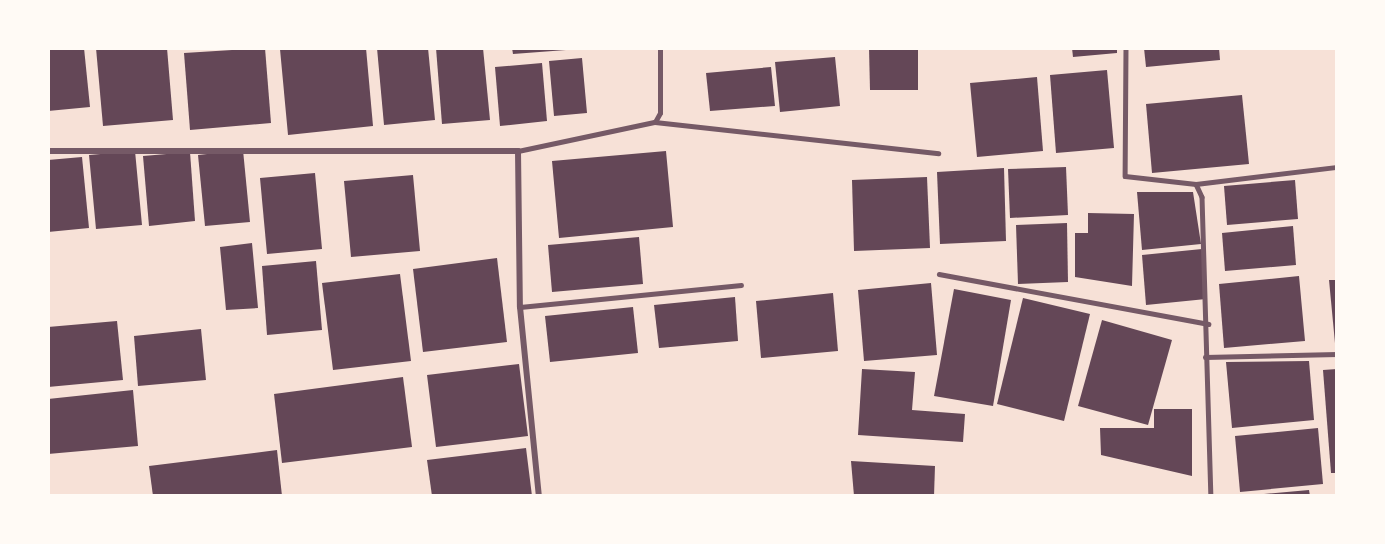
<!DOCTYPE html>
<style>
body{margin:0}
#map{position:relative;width:1385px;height:544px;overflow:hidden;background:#f7e1d7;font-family:"PT Sans Narrow",sans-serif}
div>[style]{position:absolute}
.building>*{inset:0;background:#644757}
.service>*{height:4.5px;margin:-2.25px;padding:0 2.25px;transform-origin:2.25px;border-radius:2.25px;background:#755966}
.minor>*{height:6px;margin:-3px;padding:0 3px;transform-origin:3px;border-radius:3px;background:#755966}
span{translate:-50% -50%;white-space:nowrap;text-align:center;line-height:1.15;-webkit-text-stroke:6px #fffaf5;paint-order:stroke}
.frame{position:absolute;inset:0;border:50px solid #fffaf5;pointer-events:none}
</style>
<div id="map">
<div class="building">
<div style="clip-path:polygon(48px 48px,84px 48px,90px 107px,48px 111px)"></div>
<div style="clip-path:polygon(96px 48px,167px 48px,173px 120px,103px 126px)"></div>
<div style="clip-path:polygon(265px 48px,271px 123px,190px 130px,184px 53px)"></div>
<div style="clip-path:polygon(366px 48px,373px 126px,288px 135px,280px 49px)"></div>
<div style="clip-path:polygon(377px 48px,428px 48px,435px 120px,384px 125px)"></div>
<div style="clip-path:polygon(436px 48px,483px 48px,490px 120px,442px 124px)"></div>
<div style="clip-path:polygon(512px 48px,566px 48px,566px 50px,513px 54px)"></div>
<div style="clip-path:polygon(869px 48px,918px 48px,918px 90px,870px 90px)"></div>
<div style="clip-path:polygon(1072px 48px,1117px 48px,1117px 53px,1073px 57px)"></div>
<div style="clip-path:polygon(1144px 48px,1219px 48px,1220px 60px,1146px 67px)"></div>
<div style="clip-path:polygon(835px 57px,840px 106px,780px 112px,775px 62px)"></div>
<div style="clip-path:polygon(582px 58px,587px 113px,554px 116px,549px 61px)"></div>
<div style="clip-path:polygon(542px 63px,547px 121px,500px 126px,495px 67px)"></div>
<div style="clip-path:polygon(771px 67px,775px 106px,710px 111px,706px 73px)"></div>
<div style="clip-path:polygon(1107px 70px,1114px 148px,1056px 153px,1050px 75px)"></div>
<div style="clip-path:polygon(1037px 77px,1043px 151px,977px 157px,970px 83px)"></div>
<div style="clip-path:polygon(1242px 95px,1249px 164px,1152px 173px,1146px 104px)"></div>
<div style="clip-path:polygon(243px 150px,250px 222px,205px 226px,198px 155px)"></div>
<div style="clip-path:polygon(135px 151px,142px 225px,96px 229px,89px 155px)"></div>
<div style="clip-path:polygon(666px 151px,673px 227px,559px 238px,552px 161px)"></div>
<div style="clip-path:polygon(190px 152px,195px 221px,149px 226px,143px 156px)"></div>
<div style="clip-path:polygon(82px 157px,89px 228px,48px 232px,48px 160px)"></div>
<div style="clip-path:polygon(1066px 167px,1068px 215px,1010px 218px,1008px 169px)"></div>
<div style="clip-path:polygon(1004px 168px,1006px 241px,940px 244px,937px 172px)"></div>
<div style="clip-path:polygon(315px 173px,322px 249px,267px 254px,260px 178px)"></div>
<div style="clip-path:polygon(413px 175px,420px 251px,351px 257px,344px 181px)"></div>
<div style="clip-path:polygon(927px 177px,930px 248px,854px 251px,852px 180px)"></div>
<div style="clip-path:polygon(1295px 180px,1298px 219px,1227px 225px,1224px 186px)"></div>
<div style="clip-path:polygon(1137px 192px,1193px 192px,1201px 244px,1142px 250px)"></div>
<div style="clip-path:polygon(1088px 213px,1134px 214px,1132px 286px,1075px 277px,1075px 233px,1088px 233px)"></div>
<div style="clip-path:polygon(1067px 223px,1068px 282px,1018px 284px,1016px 225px)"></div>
<div style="clip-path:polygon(1293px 226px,1296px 265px,1225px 271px,1222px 233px)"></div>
<div style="clip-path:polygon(639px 237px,643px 284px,552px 292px,548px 245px)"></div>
<div style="clip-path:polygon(252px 243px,258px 308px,226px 310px,220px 247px)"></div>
<div style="clip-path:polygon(1202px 249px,1206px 299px,1146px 305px,1142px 255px)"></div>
<div style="clip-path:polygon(497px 258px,507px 342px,423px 352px,413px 269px)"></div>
<div style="clip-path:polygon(316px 261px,322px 330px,267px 335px,262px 266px)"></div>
<div style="clip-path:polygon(400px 274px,411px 361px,333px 370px,322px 283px)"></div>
<div style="clip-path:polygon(1299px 276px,1305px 341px,1224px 348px,1219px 284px)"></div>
<div style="clip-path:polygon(1329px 280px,1337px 280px,1337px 343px,1335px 343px)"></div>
<div style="clip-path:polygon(931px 283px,937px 355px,864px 361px,858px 290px)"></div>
<div style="clip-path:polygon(954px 289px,1011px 300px,993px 406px,934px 396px)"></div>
<div style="clip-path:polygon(833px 293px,838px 351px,761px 358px,756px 301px)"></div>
<div style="clip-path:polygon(735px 297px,738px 341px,659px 348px,654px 305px)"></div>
<div style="clip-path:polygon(1023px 298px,1090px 314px,1064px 421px,997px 404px)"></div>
<div style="clip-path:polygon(633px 307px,638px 353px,550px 362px,545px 316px)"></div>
<div style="clip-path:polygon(1102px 320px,1172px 340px,1148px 425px,1078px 406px)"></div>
<div style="clip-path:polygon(117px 321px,123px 380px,48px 387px,48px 327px)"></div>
<div style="clip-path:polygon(201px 329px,206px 380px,138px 386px,134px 336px)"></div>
<div style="clip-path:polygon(1309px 361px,1314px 420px,1232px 428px,1226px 362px)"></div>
<div style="clip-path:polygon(519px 364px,528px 436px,436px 447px,427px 375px)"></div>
<div style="clip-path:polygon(862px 369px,915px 372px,912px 410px,965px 414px,963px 442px,858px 435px)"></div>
<div style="clip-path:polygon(1337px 369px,1337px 473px,1331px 473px,1323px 370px)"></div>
<div style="clip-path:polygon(403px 377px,412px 447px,282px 463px,274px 394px)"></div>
<div style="clip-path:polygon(133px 390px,138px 446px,48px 454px,48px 399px)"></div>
<div style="clip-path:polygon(1154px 409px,1192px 409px,1192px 476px,1101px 455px,1100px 428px,1154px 428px)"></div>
<div style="clip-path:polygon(1318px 428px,1323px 484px,1240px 492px,1235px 436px)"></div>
<div style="clip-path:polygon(526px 448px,532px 496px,432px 496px,427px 460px)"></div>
<div style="clip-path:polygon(277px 450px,282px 496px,153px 496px,149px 466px)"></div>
<div style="clip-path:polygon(851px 461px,935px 466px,934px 496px,854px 496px)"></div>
<div style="clip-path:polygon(1309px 490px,1310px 496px,1264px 496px,1264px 494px)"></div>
</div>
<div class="service">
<div style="left:1126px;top:48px;width:128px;rotate:90.4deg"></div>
<div style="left:1125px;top:176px;width:71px;rotate:6.4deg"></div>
<div style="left:1196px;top:184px;width:14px;rotate:65deg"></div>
<div style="left:1202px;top:197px;width:299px;rotate:88.3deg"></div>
<div style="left:655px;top:122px;width:285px;rotate:6.3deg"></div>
<div style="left:518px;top:151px;width:140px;rotate:-12deg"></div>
<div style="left:655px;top:122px;width:10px;rotate:-61deg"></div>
<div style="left:660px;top:113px;width:65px;rotate:-90deg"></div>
<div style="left:1196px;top:184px;width:142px;rotate:-6.9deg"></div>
<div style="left:939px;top:274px;width:274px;rotate:10.5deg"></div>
<div style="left:520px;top:307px;width:222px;rotate:-5.7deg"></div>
<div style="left:1205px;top:357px;width:132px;rotate:-1.3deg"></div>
</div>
<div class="minor">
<div style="left:48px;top:151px;width:470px"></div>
<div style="left:518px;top:151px;width:156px;rotate:89.3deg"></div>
<div style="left:520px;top:307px;width:190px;rotate:84.3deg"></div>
</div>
<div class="frame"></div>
</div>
